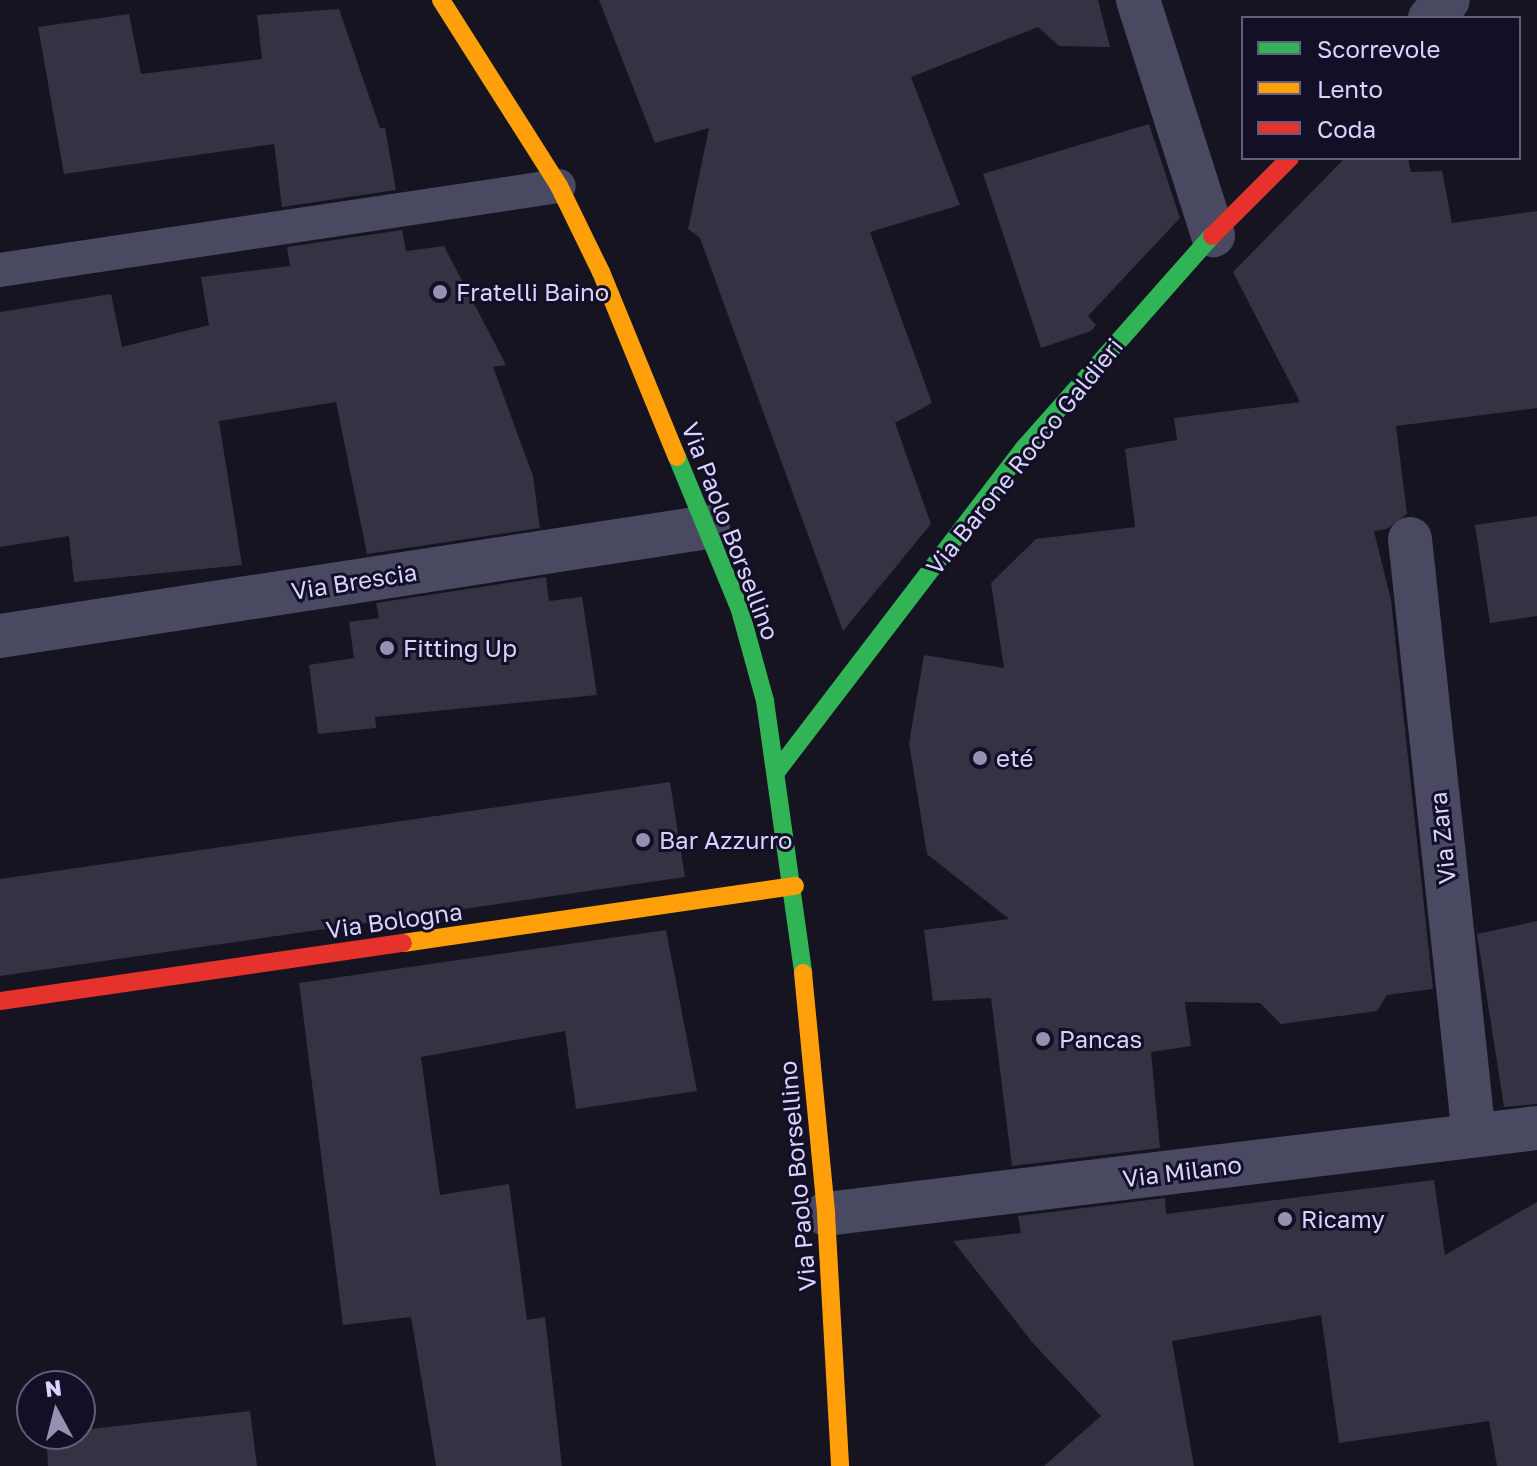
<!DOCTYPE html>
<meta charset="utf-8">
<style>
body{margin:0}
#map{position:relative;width:1537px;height:1466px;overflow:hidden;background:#161421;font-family:"Golos Text",sans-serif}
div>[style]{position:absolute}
.building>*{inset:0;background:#343243}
.lane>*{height:34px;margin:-17px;padding:0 17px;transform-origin:17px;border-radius:17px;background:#4a4962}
.street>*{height:44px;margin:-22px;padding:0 22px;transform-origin:22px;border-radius:22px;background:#4a4962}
.fast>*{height:18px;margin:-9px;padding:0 9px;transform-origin:9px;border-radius:9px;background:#30b455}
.slow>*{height:18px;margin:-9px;padding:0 9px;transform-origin:9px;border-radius:9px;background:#ff9f0a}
.jam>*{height:18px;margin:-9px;padding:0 9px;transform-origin:9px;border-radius:9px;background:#e5322d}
.dots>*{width:22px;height:22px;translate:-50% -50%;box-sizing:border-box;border:4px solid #130f26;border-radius:50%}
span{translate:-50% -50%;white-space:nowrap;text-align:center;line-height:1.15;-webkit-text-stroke:6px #130f26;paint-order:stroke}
.poi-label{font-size:24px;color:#d9d4ff}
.left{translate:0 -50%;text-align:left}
.street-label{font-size:24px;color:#d9d4ff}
.legend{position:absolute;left:1241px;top:16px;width:280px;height:144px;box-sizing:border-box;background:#130f26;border:2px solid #625e7d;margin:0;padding:10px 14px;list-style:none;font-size:24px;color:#d9d4ff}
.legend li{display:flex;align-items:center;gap:16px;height:40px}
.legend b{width:40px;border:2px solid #625e7d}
.north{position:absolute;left:16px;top:1370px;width:80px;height:80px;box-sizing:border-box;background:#130f26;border:2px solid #625e7d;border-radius:50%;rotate:353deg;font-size:22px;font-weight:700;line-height:32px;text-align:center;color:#d9d4ff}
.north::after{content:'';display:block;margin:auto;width:28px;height:36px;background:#9591b1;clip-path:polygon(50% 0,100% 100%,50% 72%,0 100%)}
</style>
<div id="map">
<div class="building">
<div style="clip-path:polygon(599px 0,1098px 0,1110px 47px,1059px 46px,1038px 27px,911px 77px,960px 205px,870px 232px,932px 403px,895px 423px,931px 524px,843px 631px,700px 238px,688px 229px,709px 128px,655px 143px)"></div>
<div style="clip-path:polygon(339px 9px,380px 128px,385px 128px,396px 190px,282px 207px,274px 144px,64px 174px,38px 27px,129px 14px,141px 74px,262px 59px,257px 15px)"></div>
<div style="clip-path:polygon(1149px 124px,1180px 218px,1088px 316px,1096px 325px,1091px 331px,1041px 348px,983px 174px)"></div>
<div style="clip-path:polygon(1345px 158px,1408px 158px,1411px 172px,1442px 171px,1452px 223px,1537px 211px,1537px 408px,1396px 426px,1407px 514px,1387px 529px,1374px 531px,1391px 600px,1433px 989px,1387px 995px,1377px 1011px,1281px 1024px,1260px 1003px,1185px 1002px,1191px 1046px,1151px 1052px,1160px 1148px,1012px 1166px,991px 998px,933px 1001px,924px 930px,1009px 919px,927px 854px,909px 743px,924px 655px,1004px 668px,991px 583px,1036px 539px,1135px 527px,1125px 449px,1177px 440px,1174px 418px,1300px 402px,1233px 272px)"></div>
<div style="clip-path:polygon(402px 230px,406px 251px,444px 246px,506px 365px,493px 367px,533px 476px,540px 528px,367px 554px,336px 402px,219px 421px,242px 565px,74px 582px,69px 536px,0 547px,0 312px,111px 294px,122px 347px,209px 325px,201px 277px,290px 266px,287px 247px)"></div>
<div style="clip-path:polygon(1537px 516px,1537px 616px,1490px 623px,1475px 525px)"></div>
<div style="clip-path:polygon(546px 577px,549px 601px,582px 597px,597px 695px,375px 717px,376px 728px,318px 734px,309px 665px,354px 658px,349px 622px,379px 618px,376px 603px)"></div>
<div style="clip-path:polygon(670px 782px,685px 877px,0 976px,0 879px)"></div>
<div style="clip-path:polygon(1537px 921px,1537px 1104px,1504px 1107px,1477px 934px)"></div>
<div style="clip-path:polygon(666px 930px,697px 1091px,576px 1109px,565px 1031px,421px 1057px,440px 1195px,509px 1184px,527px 1320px,545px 1317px,562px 1466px,436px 1466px,411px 1317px,343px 1325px,299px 983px)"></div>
<div style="clip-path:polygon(1434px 1180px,1445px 1255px,1537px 1202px,1537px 1466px,1497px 1466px,1489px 1421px,1339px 1443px,1321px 1315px,1172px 1341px,1194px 1466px,1044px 1466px,1101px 1416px,1032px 1342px,953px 1241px,1021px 1233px,1018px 1216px,1165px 1198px,1166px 1214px)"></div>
<div style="clip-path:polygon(250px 1411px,257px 1466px,48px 1466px,46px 1434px)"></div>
</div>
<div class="lane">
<div style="left:0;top:270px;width:565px;rotate:-8.55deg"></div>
</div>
<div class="street">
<div style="left:1138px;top:0;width:247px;rotate:72.3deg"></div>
<div style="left:1430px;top:18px;width:25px;rotate:-45deg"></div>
<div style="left:1410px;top:539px;width:600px;rotate:83.88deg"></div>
<div style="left:0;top:636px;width:716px;rotate:-8.75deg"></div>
<div style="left:826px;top:1214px;width:716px;rotate:-6.9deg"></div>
</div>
<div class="fast">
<div style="left:677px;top:457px;width:165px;rotate:67.6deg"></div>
<div style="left:740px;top:610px;width:94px;rotate:74.6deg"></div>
<div style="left:765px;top:701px;width:275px;rotate:82deg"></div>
<div style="left:777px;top:771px;width:408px;rotate:-52.6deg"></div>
<div style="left:1025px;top:447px;width:282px;rotate:-48.5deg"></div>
</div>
<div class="slow">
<div style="left:441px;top:0;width:220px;rotate:57.6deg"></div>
<div style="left:559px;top:186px;width:96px;rotate:64deg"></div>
<div style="left:601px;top:272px;width:200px;rotate:67.7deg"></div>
<div style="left:403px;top:943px;width:396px;rotate:-8.3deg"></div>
<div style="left:803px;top:973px;width:242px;rotate:84.5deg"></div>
<div style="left:826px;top:1214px;width:252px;rotate:86.8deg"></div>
</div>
<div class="jam">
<div style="left:1212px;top:236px;width:110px;rotate:-45deg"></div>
<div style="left:0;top:1001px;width:407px;rotate:-8.2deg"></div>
</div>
<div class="dots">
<div style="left:440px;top:292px;background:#9591b1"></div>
<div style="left:387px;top:648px;background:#9591b1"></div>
<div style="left:980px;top:758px;background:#9591b1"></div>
<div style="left:643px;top:840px;background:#9591b1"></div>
<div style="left:1043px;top:1039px;background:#9591b1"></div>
<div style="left:1285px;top:1219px;background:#9591b1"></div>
</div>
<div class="poi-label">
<span class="left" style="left:456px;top:292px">Fratelli Baino</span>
<span class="left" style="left:403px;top:648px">Fitting Up</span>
<span class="left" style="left:996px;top:758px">eté</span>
<span class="left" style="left:659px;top:840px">Bar Azzurro</span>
<span class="left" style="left:1059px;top:1039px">Pancas</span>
<span class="left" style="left:1301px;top:1219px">Ricamy</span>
</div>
<div class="street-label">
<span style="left:1024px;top:456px;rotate:-51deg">Via Barone Rocco Galdieri</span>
<span style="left:731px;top:531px;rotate:69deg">Via Paolo Borsellino</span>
<span style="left:354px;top:581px;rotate:-9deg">Via Brescia</span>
<span style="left:1442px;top:838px;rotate:-96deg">Via Zara</span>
<span style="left:394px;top:920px;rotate:-8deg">Via Bologna</span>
<span style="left:1182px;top:1171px;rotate:-7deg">Via Milano</span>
<span style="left:797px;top:1176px;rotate:-95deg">Via Paolo Borsellino</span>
</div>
<ul class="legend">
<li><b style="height:10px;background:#30b455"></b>Scorrevole</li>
<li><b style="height:10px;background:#ff9f0a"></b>Lento</li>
<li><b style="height:10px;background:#e5322d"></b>Coda</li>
</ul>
<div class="north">N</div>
</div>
